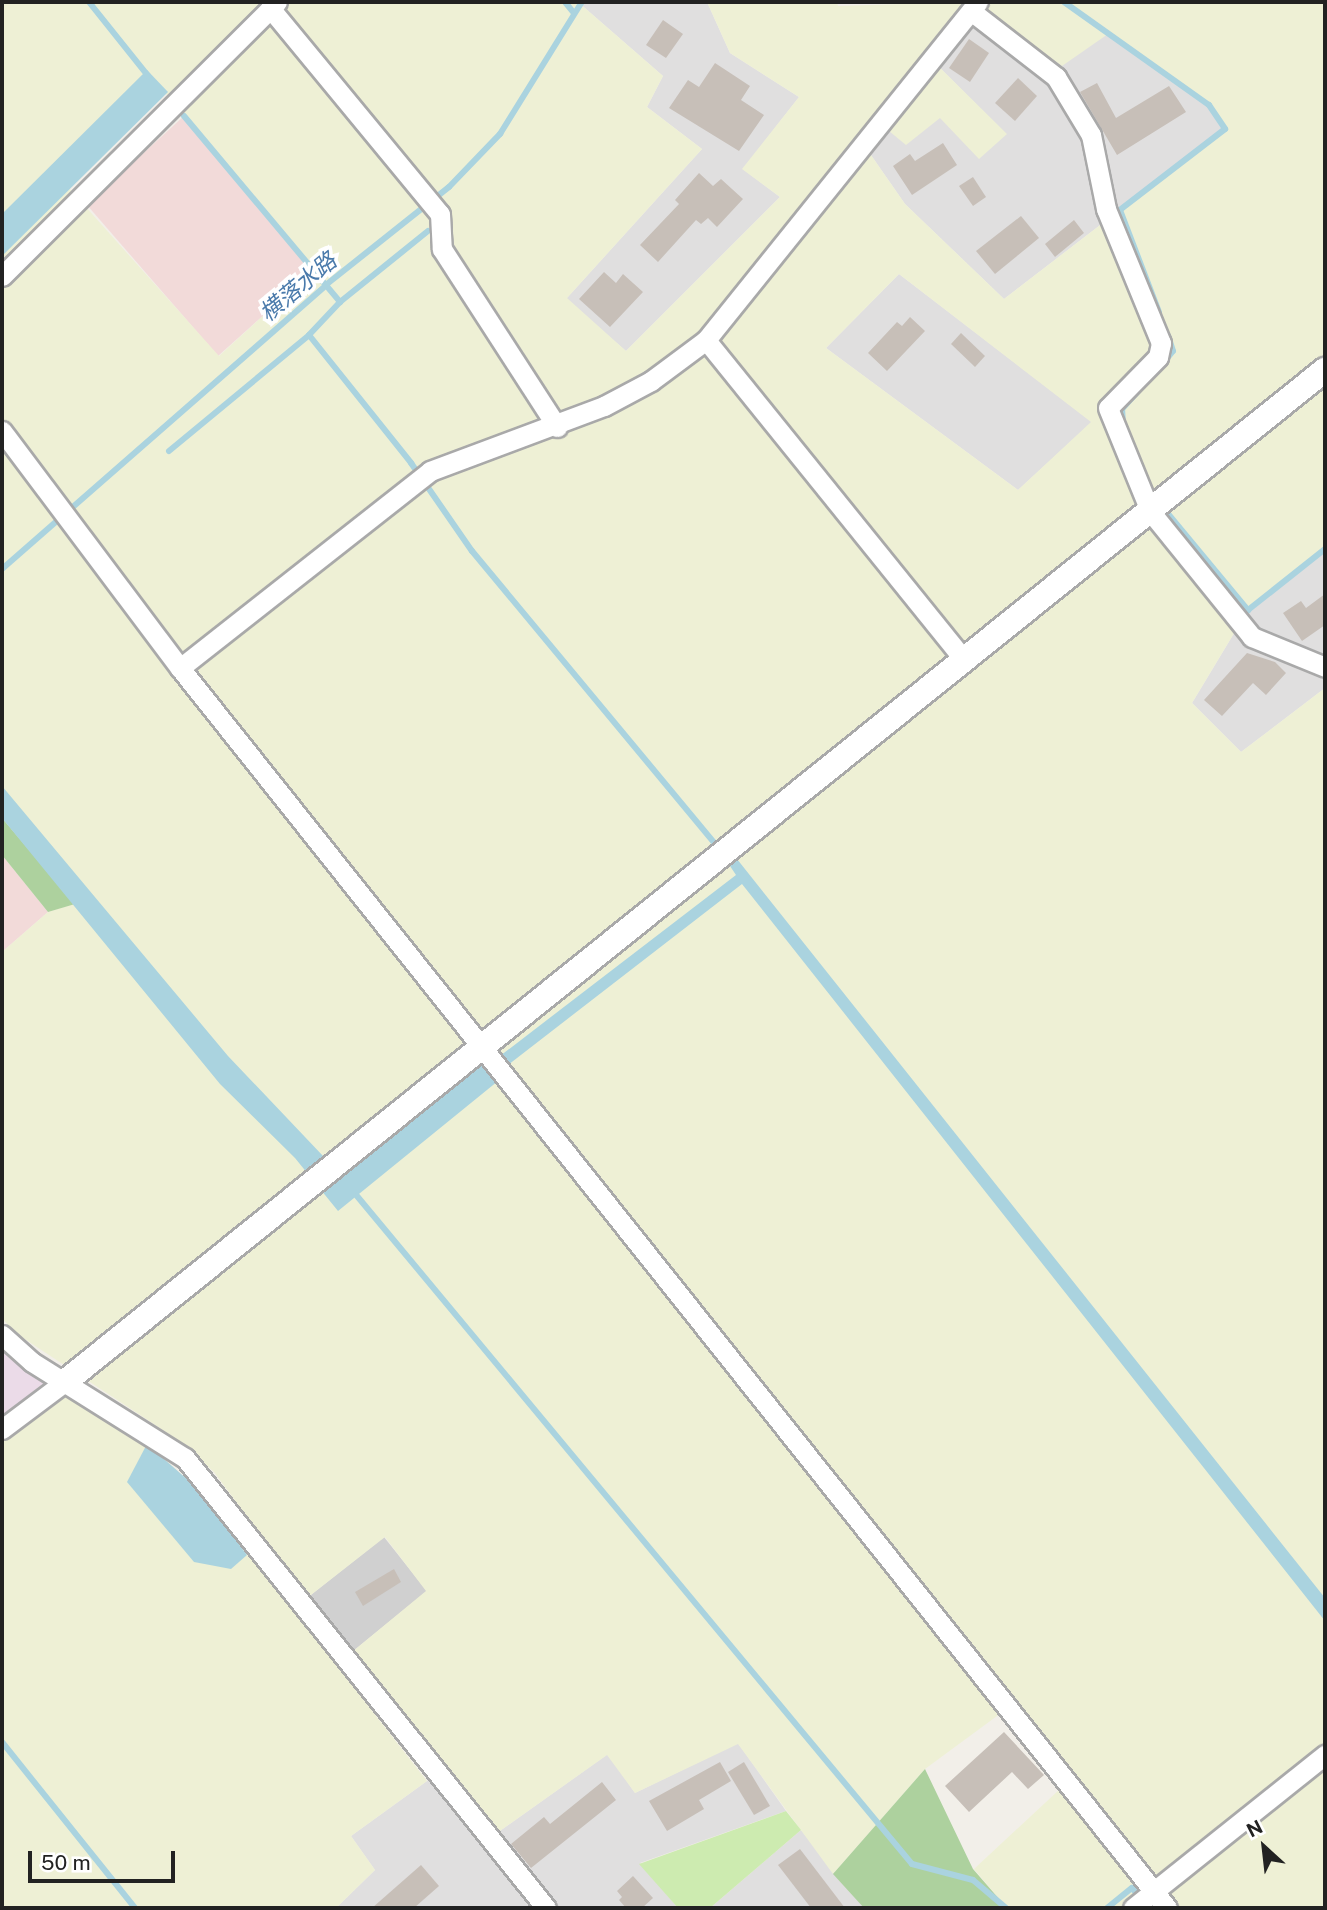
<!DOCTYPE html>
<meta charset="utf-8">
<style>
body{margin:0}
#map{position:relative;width:1327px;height:1910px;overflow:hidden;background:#f2efe9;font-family:"Public Sans","Noto Sans JP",sans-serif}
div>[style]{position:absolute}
.residential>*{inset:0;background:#e0dfdf}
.commercial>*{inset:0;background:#f2dad9}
.industrial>*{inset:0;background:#ebdbe8}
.religious>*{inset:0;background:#d0d0d0}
.farmland>*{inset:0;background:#eef0d5}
.grass>*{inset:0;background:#cdebb0}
.forest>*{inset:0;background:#add19e}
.water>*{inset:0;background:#aad3df}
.stream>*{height:6px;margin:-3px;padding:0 3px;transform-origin:3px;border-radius:3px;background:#aad3df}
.building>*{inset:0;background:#c7bfb8}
.roads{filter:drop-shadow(2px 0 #a9a9a9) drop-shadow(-2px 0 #a9a9a9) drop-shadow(0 2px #a9a9a9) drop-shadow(0 -2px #a9a9a9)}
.minor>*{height:19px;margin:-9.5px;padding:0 9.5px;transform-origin:9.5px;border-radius:9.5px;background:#fff}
.tertiary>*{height:24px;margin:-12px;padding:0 12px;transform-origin:12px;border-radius:12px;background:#fff}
span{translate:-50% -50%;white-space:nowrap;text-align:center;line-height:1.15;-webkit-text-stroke:7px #fff;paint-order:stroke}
.water-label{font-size:23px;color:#4a7aab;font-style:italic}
.frame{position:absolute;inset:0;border:4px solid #222;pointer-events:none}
.north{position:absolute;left:1229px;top:1812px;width:70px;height:70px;-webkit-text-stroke:5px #fff;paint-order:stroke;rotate:333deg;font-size:19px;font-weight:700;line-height:28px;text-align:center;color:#222}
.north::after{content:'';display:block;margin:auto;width:24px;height:32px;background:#222;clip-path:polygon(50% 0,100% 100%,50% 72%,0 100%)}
.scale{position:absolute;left:28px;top:1851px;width:147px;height:32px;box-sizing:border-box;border:4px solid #222;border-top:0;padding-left:9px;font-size:21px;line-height:24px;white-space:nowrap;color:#222;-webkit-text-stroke:5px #fff;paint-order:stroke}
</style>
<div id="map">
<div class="residential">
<div style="clip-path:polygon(578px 2px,707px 2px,730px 53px,799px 97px,743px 169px,780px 197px,626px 351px,566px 299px,702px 149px,647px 107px,663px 76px)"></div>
<div style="clip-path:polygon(965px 2px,1108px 33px,1209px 105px,1225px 129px,1004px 299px,905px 204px,857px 135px,872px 117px,940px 118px,1006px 134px,924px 52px)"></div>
<div style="clip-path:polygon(899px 274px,1092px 422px,1018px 490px,826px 348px)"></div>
<div style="clip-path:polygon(1325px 549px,1325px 688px,1241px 752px,1192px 703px,1248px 610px)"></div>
<div style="clip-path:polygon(738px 1743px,786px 1811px,640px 1863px,678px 1908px,336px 1908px,375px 1870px,351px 1836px,445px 1768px,497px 1833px,608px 1754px,635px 1793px)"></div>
<div style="clip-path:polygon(801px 1830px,864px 1908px,710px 1908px)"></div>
</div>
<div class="commercial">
<div style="clip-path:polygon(184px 116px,314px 270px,218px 356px,87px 205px)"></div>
<div style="clip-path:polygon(2px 855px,48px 912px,2px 952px)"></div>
</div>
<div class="industrial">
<div style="clip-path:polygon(2px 1350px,44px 1383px,2px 1416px)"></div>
</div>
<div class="religious">
<div style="clip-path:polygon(384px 1537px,427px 1591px,352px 1652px,307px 1598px)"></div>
</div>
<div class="farmland">
<div style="clip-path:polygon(evenodd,2px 2px,578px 2px,663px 76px,647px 107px,702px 149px,567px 298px,626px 351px,780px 197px,742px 169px,799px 97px,730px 53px,707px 2px,837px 2px,838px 6px,965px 2px,924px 52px,1007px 134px,979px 159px,940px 118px,906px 145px,872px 117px,857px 135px,905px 204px,1004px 299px,1225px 129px,1209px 105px,1108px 34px,1062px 66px,973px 2px,1325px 2px,1325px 549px,1248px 610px,1192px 703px,1241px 752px,1325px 688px,1325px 1908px,1007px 1908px,974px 1869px,1074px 1776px,1016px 1702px,925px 1769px,833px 1874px,738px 1744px,635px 1793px,607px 1755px,497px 1833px,352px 1652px,426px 1591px,385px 1537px,307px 1598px,214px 1472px,172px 1436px,14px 1332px,2px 1318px,2px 952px,48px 912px,74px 904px,2px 818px,2px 2px,147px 71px,313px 270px,219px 356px,59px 177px,147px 71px,2px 2px,899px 274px,1091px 422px,1018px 490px,826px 348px,899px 274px)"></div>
<div style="clip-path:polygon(62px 1394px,147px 1444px,197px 1488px,427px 1781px,351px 1836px,375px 1870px,336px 1908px,2px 1908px,2px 1442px)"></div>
</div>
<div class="grass">
<div style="clip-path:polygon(786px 1811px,801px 1830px,710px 1908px,678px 1908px,639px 1864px)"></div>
</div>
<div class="forest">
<div style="clip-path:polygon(2px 818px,75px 904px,48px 912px,2px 855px)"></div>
<div style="clip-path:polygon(925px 1769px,973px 1869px,1007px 1908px,864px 1908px,833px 1874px)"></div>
</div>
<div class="water">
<div style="clip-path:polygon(147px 70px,168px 92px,2px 256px,2px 214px)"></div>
<div style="clip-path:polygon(2px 786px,228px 1056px,342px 1176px,483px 1062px,487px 1066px,736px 875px,730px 866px,737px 859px,1325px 1598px,1325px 1621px,742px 884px,495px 1075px,498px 1081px,338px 1211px,295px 1158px,220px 1084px,2px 818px)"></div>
<div style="clip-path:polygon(147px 1444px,197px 1488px,247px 1555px,231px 1569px,194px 1562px,127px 1482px)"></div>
</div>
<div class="stream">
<div style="left:89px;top:2px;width:95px;rotate:51.4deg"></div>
<div style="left:565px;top:2px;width:14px;rotate:51deg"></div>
<div style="left:1064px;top:2px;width:178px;rotate:35.4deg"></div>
<div style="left:1209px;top:105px;width:29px;rotate:56deg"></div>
<div style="left:1225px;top:129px;width:133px;rotate:142.4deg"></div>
<div style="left:1120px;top:210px;width:109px;rotate:69.1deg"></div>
<div style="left:184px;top:116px;width:243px;rotate:50deg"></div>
<div style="left:340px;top:302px;width:45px;rotate:133.2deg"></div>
<div style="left:309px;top:335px;width:164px;rotate:51.4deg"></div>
<div style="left:411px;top:463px;width:107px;rotate:55.3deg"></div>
<div style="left:472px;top:551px;width:378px;rotate:50.3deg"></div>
<div style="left:340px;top:302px;width:113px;rotate:-38.9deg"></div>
<div style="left:1164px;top:362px;width:14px;rotate:-51deg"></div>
<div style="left:1173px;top:351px;width:16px;rotate:-108deg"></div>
<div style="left:1123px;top:423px;width:14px;rotate:-94deg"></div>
<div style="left:1122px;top:409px;width:24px;rotate:-48deg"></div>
<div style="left:169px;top:451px;width:182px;rotate:-39.6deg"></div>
<div style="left:1169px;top:515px;width:124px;rotate:50.3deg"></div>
<div style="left:1248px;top:610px;width:98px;rotate:-38.4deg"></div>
<div style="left:2px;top:569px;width:432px;rotate:-41.2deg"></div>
<div style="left:327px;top:284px;width:156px;rotate:-38.5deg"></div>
<div style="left:449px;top:187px;width:74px;rotate:-46.1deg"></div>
<div style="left:500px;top:134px;width:155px;rotate:-58.2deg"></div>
<div style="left:357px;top:1196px;width:868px;rotate:50.28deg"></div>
<div style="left:912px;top:1864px;width:63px;rotate:14.7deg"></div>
<div style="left:973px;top:1880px;width:43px;rotate:40.3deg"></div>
<div style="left:2px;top:1742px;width:213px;rotate:51.3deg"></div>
<div style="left:1107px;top:1908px;width:32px;rotate:-39deg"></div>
<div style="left:1132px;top:1888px;width:26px;rotate:50deg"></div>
</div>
<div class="building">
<div style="clip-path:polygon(663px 20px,683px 34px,666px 58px,646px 45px)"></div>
<div style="clip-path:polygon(969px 39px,989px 53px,970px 82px,949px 68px)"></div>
<div style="clip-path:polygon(715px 63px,750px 86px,741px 100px,764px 115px,739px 151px,669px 108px,688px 80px,699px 87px)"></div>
<div style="clip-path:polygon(1018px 78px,1037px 96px,1015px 121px,995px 103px)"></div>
<div style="clip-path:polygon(1097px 83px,1116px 118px,1169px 86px,1186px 112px,1117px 155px,1080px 92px)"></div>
<div style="clip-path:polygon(943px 143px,957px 165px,912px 195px,893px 166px,910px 154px,915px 161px)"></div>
<div style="clip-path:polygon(699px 173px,713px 186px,721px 179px,743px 199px,717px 227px,708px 218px,701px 224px,696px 220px,658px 262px,640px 245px,679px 204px,675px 200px)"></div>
<div style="clip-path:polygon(973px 177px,986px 197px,973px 206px,959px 186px)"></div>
<div style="clip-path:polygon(1021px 216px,1039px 238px,995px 274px,976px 251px)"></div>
<div style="clip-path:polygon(1074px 220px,1084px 233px,1055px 257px,1045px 244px)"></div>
<div style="clip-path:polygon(604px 272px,616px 283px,623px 274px,643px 292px,610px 327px,579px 299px)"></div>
<div style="clip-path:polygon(910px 317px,925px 331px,887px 371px,868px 353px,897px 322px,902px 326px)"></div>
<div style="clip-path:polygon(961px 333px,985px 356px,975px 367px,951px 344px)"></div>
<div style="clip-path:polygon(1325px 594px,1325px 625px,1302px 641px,1283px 613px,1301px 601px,1306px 608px)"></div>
<div style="clip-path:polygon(1247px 653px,1275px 662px,1286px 673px,1266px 695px,1253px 683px,1222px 716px,1204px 700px)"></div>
<div style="clip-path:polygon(394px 1569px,401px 1582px,363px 1606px,355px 1592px)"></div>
<div style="clip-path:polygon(1004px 1732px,1044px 1775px,1028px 1789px,1012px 1772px,969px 1812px,945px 1786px)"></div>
<div style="clip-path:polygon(720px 1762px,731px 1781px,699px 1800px,704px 1809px,667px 1831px,649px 1801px)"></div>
<div style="clip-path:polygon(744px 1762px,770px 1806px,754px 1815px,728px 1772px)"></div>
<div style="clip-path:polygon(602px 1782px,616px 1800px,531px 1868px,511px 1844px,544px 1817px,550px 1824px)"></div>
<div style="clip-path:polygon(800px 1849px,845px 1908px,811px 1908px,778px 1865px)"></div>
<div style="clip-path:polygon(421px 1865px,439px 1886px,414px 1908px,372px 1908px)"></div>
<div style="clip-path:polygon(633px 1876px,653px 1898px,642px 1908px,626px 1908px,619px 1900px,622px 1897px,617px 1891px)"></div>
</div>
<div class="roads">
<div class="minor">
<div style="left:270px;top:8px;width:267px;rotate:50.5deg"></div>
<div style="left:440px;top:214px;width:35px;rotate:87deg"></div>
<div style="left:442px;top:249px;width:212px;rotate:57.1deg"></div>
<div style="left:971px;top:11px;width:108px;rotate:37.8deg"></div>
<div style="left:1056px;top:77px;width:68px;rotate:58.9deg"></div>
<div style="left:1091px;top:135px;width:76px;rotate:78.5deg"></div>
<div style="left:1106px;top:209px;width:145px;rotate:67.7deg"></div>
<div style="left:1161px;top:343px;width:14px;rotate:102deg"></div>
<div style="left:1158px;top:357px;width:71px;rotate:134.4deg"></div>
<div style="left:1108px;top:408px;width:111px;rotate:67.8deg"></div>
<div style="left:1150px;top:511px;width:162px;rotate:51deg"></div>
<div style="left:1252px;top:637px;width:79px;rotate:22.3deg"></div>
<div style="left:2px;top:276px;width:388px;rotate:-44.9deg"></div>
<div style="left:706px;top:340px;width:407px;rotate:51.1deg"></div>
<div style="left:2px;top:431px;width:296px;rotate:53.1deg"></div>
<div style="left:180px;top:668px;width:1585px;rotate:51.48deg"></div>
<div style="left:180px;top:668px;width:318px;rotate:-38.2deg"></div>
<div style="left:430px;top:471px;width:186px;rotate:-20.5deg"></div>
<div style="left:604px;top:406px;width:53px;rotate:-28deg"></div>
<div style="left:651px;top:381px;width:69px;rotate:-36.7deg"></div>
<div style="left:706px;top:340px;width:434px;rotate:-51.2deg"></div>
<div style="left:2px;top:1335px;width:40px;rotate:42deg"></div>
<div style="left:32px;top:1362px;width:181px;rotate:32.1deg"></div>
<div style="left:185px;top:1458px;width:577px;rotate:51.26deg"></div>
<div style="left:2px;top:1429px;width:80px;rotate:-36.9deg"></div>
<div style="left:1133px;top:1908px;width:246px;rotate:-38.6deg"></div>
</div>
<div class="tertiary">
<div style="left:66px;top:1381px;width:1615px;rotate:-38.77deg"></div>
</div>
</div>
<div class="water-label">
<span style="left:298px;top:287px;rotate:-40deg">横落水路</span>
</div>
<div class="frame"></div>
<div class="north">N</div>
<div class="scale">50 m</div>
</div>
